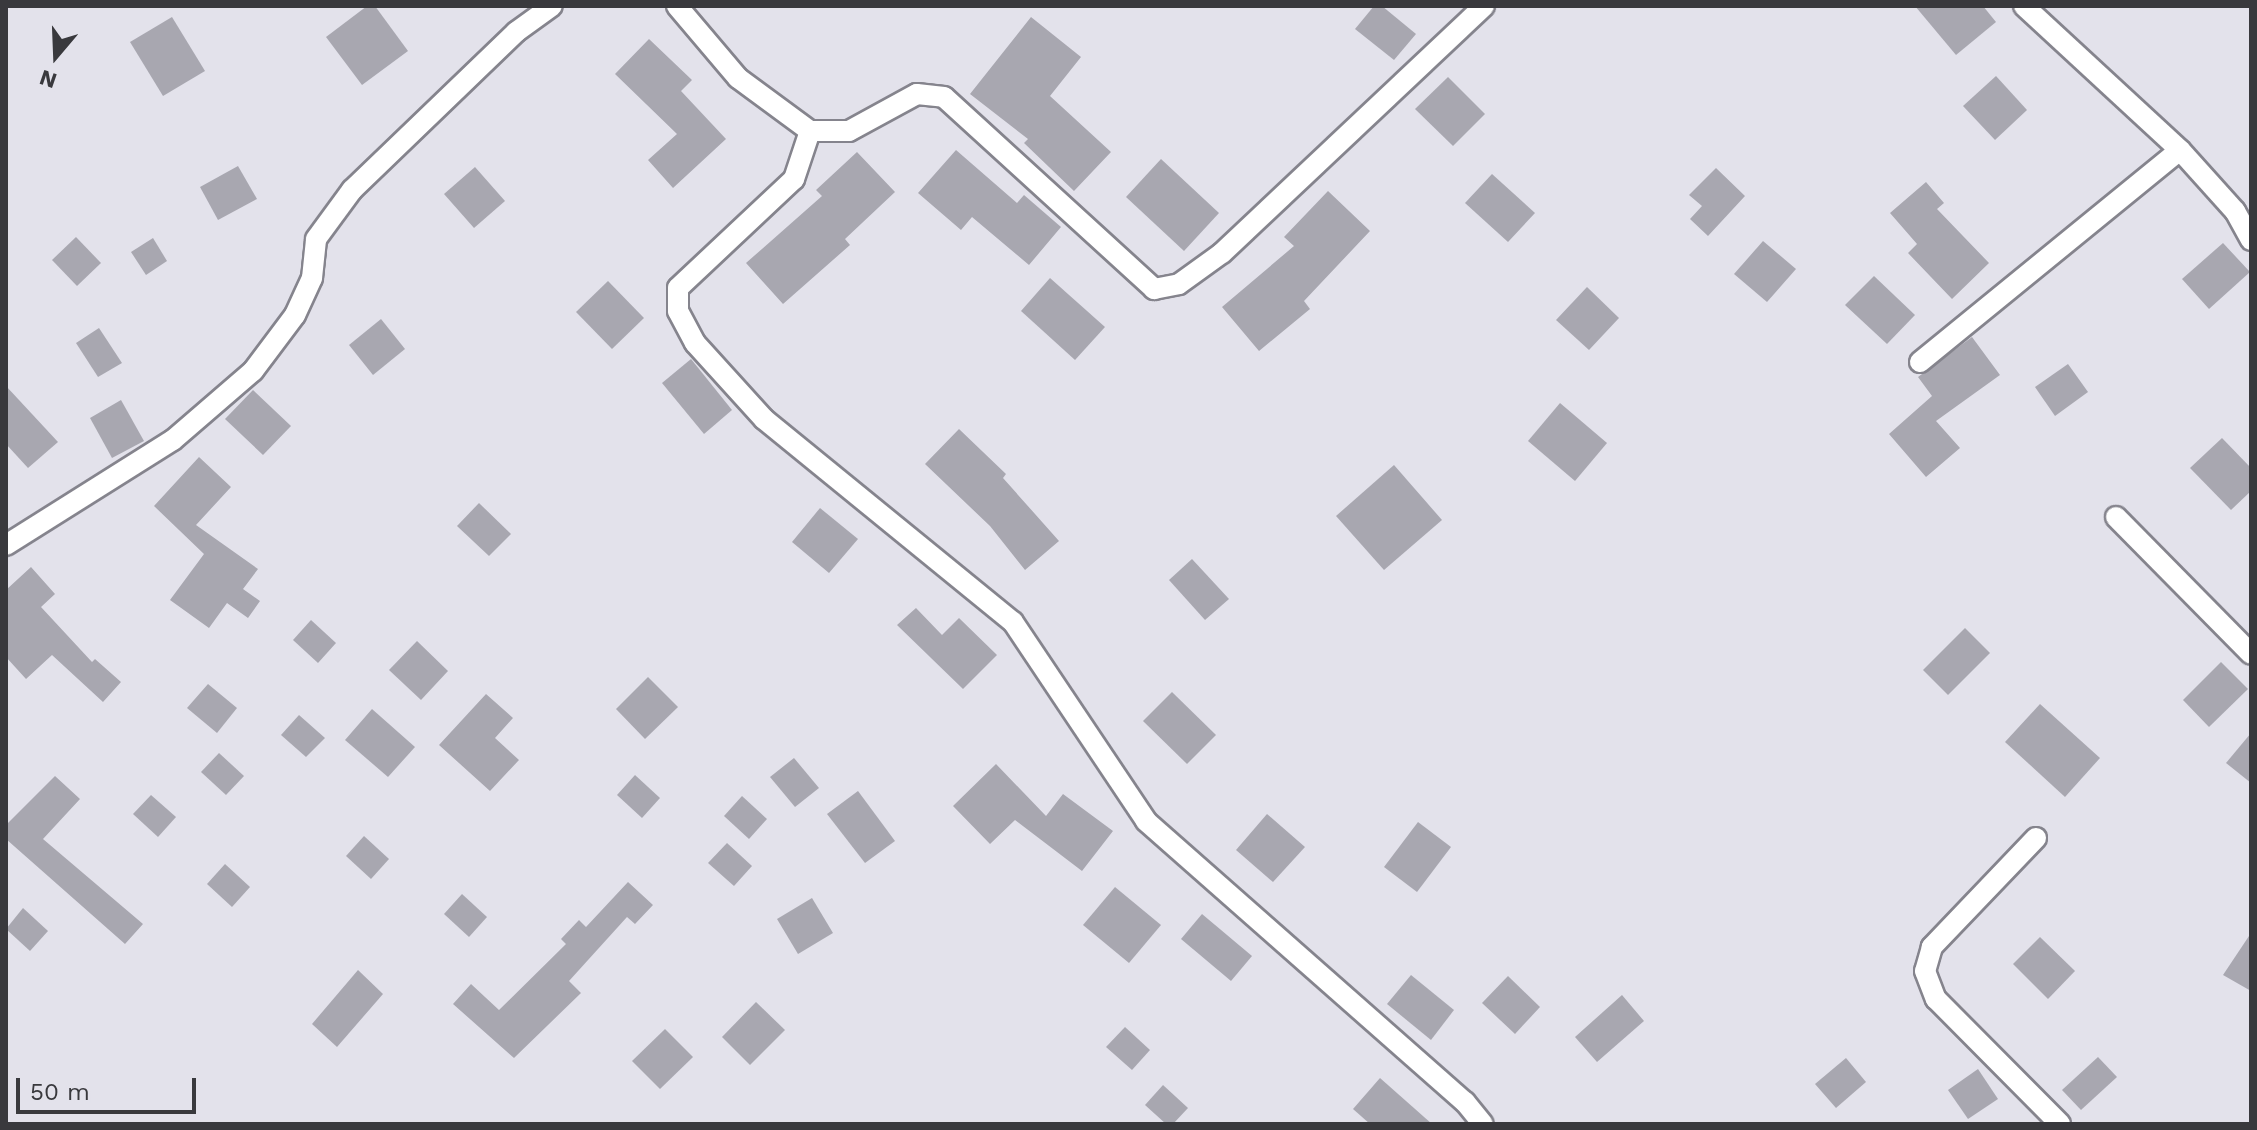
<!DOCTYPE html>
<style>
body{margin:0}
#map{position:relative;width:2257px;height:1130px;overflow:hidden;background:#e3e2eb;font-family:"Work Sans",sans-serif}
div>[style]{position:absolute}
.building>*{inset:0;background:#a8a7b0}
.roads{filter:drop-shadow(2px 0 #85848d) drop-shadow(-2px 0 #85848d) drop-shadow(0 2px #85848d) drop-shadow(0 -2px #85848d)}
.minor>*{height:20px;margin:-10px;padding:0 10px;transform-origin:10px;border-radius:10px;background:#fff}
span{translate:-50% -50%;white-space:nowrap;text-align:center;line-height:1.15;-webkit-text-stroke:7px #e3e2eb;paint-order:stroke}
.frame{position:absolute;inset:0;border:8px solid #39393d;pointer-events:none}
.north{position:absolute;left:16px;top:16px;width:80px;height:80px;-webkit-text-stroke:6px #e3e2eb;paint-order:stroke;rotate:199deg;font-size:22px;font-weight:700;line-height:32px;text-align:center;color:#39393d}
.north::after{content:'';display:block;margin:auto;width:28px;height:36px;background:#39393d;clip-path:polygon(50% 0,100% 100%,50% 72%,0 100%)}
.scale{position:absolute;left:16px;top:1078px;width:180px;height:36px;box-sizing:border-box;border:4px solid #39393d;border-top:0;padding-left:10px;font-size:24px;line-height:28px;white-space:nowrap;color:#39393d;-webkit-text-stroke:6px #e3e2eb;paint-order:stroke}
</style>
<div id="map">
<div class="building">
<div style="clip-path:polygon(367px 6px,375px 6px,408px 51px,362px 85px,326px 37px)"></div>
<div style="clip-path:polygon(1374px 6px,1382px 6px,1416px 34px,1394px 60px,1355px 29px)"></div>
<div style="clip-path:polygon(1915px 6px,1983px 6px,1996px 22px,1956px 55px)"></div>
<div style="clip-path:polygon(172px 17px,205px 71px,163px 96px,130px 42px)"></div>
<div style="clip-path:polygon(1031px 17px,1081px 57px,1050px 96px,1111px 152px,1074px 191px,1024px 143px,1028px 139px,970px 94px)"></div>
<div style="clip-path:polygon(649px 39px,692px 80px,681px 91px,726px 139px,673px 188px,648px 160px,677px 134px,615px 74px)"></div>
<div style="clip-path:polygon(1996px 76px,2027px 110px,1995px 140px,1963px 106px)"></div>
<div style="clip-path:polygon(1448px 77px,1485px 114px,1453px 146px,1415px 109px)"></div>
<div style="clip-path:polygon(956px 150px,1017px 203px,1024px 195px,1061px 227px,1029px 265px,972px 217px,961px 230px,918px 193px)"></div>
<div style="clip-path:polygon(857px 152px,895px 192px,845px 239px,850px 245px,783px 304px,746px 263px,822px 196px,816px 190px)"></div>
<div style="clip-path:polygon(1161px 159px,1219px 213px,1184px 251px,1126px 197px)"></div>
<div style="clip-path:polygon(238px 166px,257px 199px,218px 220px,200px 187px)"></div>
<div style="clip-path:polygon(475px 167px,505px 201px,474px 228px,444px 194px)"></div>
<div style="clip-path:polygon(1716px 168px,1745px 196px,1708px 236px,1690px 219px,1702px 206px,1689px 195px)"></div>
<div style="clip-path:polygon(1492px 174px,1535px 213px,1508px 242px,1465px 203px)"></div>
<div style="clip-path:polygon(1926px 182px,1944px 203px,1937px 209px,1989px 263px,1952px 299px,1908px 253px,1917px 244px,1890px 213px)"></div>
<div style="clip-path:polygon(1328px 191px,1370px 231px,1304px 301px,1310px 309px,1259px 351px,1222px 307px,1294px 246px,1284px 237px)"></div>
<div style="clip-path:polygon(76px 237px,101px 263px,77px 286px,52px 260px)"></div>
<div style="clip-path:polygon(153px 238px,167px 261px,146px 275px,131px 252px)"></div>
<div style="clip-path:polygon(1763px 241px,1796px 269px,1767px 302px,1734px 274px)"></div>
<div style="clip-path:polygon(2223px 243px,2250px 272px,2209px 309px,2182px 279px)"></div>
<div style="clip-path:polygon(1874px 276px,1915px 315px,1887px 344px,1845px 305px)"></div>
<div style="clip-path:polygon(1050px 278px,1105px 327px,1075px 360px,1021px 311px)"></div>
<div style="clip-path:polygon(608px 281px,644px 318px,612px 349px,576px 312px)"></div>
<div style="clip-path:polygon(1587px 287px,1619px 318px,1589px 350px,1556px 320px)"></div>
<div style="clip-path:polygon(381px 319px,405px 349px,373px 375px,349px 345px)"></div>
<div style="clip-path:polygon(99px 328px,122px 363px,98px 377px,76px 343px)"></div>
<div style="clip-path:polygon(1972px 337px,2000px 375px,1936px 421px,1960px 448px,1926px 477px,1889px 434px,1932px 396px,1918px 377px)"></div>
<div style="clip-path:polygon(691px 359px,732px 410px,704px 434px,662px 383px)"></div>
<div style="clip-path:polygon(2068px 364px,2088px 392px,2055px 416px,2035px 387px)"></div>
<div style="clip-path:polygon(6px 386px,58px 442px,28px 468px,6px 444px)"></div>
<div style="clip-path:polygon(253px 390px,291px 426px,263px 455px,225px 419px)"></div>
<div style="clip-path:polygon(121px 400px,144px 441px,112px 458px,90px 418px)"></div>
<div style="clip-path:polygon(1560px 403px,1607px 443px,1575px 481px,1528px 441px)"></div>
<div style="clip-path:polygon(959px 429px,1006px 474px,1003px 478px,1059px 541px,1025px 570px,990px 526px,925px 464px)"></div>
<div style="clip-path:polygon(2222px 438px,2251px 468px,2251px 491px,2231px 510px,2190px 468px)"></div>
<div style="clip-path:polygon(199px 457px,231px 487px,196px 525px,258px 569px,243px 589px,260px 601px,248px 618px,227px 603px,209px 628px,170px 600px,204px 554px,154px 506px)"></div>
<div style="clip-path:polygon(1394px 465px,1442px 520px,1384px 570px,1336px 516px)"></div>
<div style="clip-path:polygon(479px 503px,511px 534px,489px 556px,457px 526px)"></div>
<div style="clip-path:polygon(820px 508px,858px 539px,829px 573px,792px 542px)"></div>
<div style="clip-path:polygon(1192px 559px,1229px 599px,1205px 620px,1169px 580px)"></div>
<div style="clip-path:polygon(31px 567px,55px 594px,41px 607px,92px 662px,95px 659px,121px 682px,103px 702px,52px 655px,26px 679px,6px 657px,6px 590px)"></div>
<div style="clip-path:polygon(916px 608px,942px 635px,959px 618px,997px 655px,963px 689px,897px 625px)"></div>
<div style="clip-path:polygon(311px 620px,336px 643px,318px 663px,293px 640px)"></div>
<div style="clip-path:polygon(1965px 628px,1990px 653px,1948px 695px,1923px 670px)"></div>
<div style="clip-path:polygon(417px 641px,448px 671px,421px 700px,389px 670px)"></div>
<div style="clip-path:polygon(2221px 662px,2248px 689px,2209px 727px,2183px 700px)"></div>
<div style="clip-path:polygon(648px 677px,678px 707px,645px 739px,616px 709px)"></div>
<div style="clip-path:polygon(208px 684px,237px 708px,217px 733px,187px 708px)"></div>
<div style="clip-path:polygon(1172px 692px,1216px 735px,1187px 764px,1143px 721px)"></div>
<div style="clip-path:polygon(486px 694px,513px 718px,495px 738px,519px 760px,490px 791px,439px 745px)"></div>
<div style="clip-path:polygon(2040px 704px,2100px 758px,2065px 797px,2005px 742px)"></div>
<div style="clip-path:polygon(372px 709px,415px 747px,388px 777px,345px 740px)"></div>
<div style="clip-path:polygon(299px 715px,325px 738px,306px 757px,281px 735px)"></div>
<div style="clip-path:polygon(2251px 733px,2251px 783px,2226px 763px)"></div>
<div style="clip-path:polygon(219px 753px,244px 776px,226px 795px,201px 772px)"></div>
<div style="clip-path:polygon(794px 758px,819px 788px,795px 807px,770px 777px)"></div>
<div style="clip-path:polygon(996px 764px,1046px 816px,1063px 794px,1113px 831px,1082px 871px,1015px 820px,990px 844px,953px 806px)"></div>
<div style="clip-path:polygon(635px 775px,660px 798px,642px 818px,617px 795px)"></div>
<div style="clip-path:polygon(55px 776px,80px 799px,43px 839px,143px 924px,125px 944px,6px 839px,6px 825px)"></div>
<div style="clip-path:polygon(858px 791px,895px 841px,865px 863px,827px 814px)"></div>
<div style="clip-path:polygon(151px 795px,176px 817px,158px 837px,133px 814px)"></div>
<div style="clip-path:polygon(742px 796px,767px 819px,749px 839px,724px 816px)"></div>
<div style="clip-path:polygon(1267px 814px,1305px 847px,1273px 882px,1236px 850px)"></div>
<div style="clip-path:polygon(1418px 822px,1451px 847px,1417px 892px,1384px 867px)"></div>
<div style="clip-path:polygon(364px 836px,389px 859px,371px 879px,346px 856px)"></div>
<div style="clip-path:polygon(727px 843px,752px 866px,734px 886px,708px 863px)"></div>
<div style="clip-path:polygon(225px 864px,250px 887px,232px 907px,207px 884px)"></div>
<div style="clip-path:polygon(628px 882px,653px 905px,635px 924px,627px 917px,569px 981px,581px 993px,514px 1058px,453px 1004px,471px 984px,499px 1010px,566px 944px,561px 939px,579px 920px,586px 927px)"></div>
<div style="clip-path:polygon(1115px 887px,1161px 925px,1129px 963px,1083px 925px)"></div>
<div style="clip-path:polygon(462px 894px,487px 917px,469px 937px,444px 914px)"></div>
<div style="clip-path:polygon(812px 898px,833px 933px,798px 954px,777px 919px)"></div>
<div style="clip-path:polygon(23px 908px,48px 931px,30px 951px,6px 929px)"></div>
<div style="clip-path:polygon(1202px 914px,1252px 956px,1231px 981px,1181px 939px)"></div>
<div style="clip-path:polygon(2251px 933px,2251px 991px,2223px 975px)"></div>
<div style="clip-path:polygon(2040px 937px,2075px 971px,2048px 999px,2013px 964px)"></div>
<div style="clip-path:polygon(358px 970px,383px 994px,337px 1047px,312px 1024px)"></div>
<div style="clip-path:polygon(1411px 975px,1454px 1010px,1431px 1040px,1387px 1004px)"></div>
<div style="clip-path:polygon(1508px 976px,1540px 1007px,1515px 1034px,1482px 1003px)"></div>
<div style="clip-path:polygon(1622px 995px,1644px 1021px,1597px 1062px,1575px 1037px)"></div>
<div style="clip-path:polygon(756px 1002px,785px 1030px,750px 1065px,722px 1037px)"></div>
<div style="clip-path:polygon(1125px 1027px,1150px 1050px,1132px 1070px,1106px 1047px)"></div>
<div style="clip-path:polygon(665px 1029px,693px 1057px,660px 1089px,632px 1061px)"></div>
<div style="clip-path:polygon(2098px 1057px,2117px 1077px,2081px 1110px,2062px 1090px)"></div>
<div style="clip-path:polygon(1846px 1058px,1866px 1082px,1836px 1108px,1815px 1084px)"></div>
<div style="clip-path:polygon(1978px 1069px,1998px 1099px,1968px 1119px,1948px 1090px)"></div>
<div style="clip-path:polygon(1380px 1078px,1432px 1124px,1370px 1124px,1353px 1109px)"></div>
<div style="clip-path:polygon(1163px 1085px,1188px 1108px,1173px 1124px,1166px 1124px,1145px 1105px)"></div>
</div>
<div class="roads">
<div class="minor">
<div style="left:677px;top:6px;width:94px;rotate:49.7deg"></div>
<div style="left:738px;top:78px;width:89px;rotate:36.4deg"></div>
<div style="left:810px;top:131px;width:39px"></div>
<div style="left:849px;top:131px;width:77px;rotate:-28.6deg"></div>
<div style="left:917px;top:94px;width:27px;rotate:6deg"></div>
<div style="left:944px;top:97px;width:285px;rotate:42.4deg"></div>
<div style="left:1154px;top:289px;width:25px;rotate:-11deg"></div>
<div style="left:1179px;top:284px;width:53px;rotate:-35.8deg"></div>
<div style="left:1222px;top:253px;width:360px;rotate:-43.3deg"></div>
<div style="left:2024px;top:6px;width:212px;rotate:42.7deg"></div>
<div style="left:2180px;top:150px;width:82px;rotate:48deg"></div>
<div style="left:2235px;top:211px;width:33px;rotate:61deg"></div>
<div style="left:810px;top:131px;width:51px;rotate:108.4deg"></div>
<div style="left:794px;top:179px;width:159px;rotate:136.8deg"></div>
<div style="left:678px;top:288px;width:23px;rotate:90deg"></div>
<div style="left:678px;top:311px;width:36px;rotate:62deg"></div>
<div style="left:695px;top:343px;width:103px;rotate:47.8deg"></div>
<div style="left:764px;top:419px;width:321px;rotate:39.2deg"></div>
<div style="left:1013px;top:622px;width:239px;rotate:56.2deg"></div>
<div style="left:1146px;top:821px;width:425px;rotate:41.4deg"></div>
<div style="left:1465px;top:1102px;width:28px;rotate:51deg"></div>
<div style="left:1920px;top:362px;width:335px;rotate:-39.2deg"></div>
<div style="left:2116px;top:517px;width:192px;rotate:45.4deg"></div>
<div style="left:6px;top:545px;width:197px;rotate:-32.2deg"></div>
<div style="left:173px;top:440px;width:106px;rotate:-40.8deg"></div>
<div style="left:253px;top:371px;width:70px;rotate:-53.1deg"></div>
<div style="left:295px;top:315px;width:41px;rotate:-65.3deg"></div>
<div style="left:312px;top:278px;width:39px;rotate:-84deg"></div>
<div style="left:316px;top:239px;width:61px;rotate:-53.7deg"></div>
<div style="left:352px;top:190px;width:228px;rotate:-43.9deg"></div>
<div style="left:516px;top:32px;width:44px;rotate:-35.8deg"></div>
<div style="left:2036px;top:838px;width:151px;rotate:133.7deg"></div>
<div style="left:1932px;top:947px;width:25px;rotate:106deg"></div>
<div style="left:1925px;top:971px;width:30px;rotate:69deg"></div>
<div style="left:1936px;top:999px;width:176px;rotate:45.2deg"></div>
</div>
</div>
<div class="frame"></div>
<div class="north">N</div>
<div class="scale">50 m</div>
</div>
